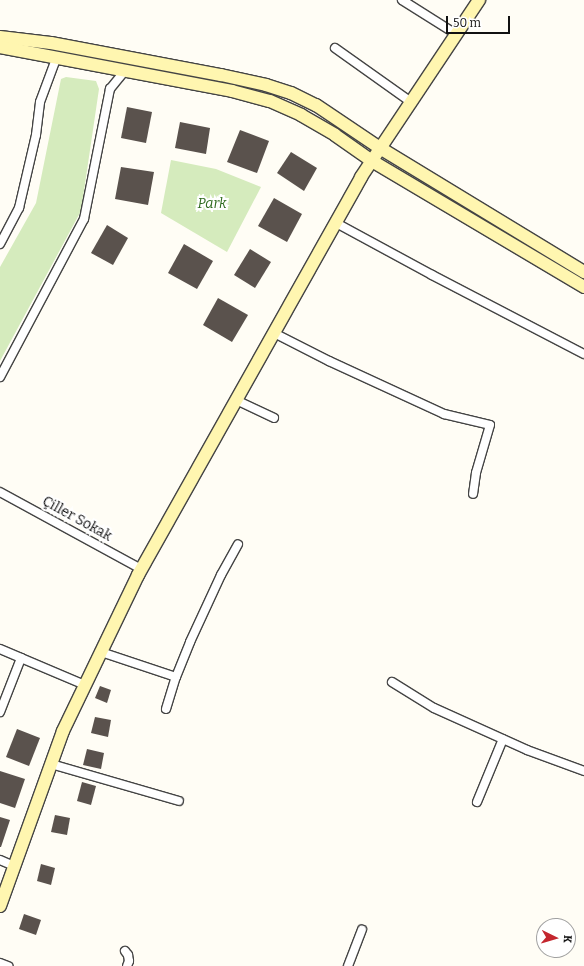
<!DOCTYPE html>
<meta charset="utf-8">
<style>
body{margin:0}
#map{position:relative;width:584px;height:966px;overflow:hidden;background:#fffdf5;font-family:Bitter,serif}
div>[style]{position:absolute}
.green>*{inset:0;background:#d5ebbd}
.building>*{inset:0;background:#5a524d}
.roads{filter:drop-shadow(1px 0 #444) drop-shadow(-1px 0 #444) drop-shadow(0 1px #444) drop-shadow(0 -1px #444)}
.street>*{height:8px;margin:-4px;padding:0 4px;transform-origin:4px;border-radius:4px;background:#fff}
.secondary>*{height:12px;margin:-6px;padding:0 6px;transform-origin:6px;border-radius:6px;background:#fff6b0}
span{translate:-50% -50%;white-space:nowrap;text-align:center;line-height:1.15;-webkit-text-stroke:4px #fff;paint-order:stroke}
.park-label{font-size:14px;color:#2f6b1f;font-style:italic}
.street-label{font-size:14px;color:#111}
.north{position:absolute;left:536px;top:918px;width:40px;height:40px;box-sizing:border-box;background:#fff;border:1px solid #a0a0a0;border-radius:50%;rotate:95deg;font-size:11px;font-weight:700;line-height:16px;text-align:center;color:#111}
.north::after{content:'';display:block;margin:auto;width:14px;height:18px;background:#c4262e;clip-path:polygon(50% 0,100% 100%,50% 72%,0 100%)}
.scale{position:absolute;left:446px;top:16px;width:64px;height:18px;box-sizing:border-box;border:2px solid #111;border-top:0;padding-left:5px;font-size:12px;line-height:14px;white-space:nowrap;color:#111;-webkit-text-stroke:3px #fff;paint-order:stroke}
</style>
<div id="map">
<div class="green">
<div style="clip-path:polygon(66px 77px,96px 81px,99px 89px,81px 211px,0 361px,0 267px,36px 203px,61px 79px)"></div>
<div style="clip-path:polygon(171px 160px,216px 169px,261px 187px,227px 252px,161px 213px)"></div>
</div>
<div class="building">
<div style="clip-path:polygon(127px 107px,152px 112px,146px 143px,121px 138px)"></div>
<div style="clip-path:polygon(180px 122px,210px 128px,206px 154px,175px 148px)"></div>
<div style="clip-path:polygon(240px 130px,269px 141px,257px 173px,227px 162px)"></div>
<div style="clip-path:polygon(291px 152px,317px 168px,304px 191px,277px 173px)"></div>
<div style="clip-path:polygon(121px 167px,154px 172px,148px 205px,115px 199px)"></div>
<div style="clip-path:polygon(274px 198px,302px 214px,287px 242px,258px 226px)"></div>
<div style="clip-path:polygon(107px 225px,128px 238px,113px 265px,91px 253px)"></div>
<div style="clip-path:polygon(184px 244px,213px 261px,197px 289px,168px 273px)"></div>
<div style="clip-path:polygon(250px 249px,271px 262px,255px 288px,234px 275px)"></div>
<div style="clip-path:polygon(218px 298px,248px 315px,232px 342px,203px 325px)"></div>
<div style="clip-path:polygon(100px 686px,111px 690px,107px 703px,95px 698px)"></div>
<div style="clip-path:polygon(95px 717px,111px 720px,108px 737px,91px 733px)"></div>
<div style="clip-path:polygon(17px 729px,40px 738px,29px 766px,6px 757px)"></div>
<div style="clip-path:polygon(87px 749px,104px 753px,101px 769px,83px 765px)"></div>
<div style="clip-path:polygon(0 771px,25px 779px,15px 808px,0 803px)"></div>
<div style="clip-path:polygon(82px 782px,96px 786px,91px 805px,77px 801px)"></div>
<div style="clip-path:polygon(55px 815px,70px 818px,67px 835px,51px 832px)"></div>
<div style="clip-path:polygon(0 817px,10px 820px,1px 847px,0 847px)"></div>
<div style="clip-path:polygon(41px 864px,55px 868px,51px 885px,37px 881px)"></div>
<div style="clip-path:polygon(24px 914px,41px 920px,36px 935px,19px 929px)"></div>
</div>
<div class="roads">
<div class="street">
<div style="left:402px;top:0;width:64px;rotate:32.2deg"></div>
<div style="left:335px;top:48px;width:93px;rotate:35.4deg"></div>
<div style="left:336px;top:223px;width:109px;rotate:28.4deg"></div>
<div style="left:432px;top:275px;width:171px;rotate:27.5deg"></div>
<div style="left:0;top:244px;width:41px;rotate:-62.2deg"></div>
<div style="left:19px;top:208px;width:75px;rotate:-76.9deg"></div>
<div style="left:36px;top:135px;width:33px;rotate:-83deg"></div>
<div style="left:40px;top:102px;width:46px;rotate:-69.6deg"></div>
<div style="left:274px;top:333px;width:62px;rotate:27deg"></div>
<div style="left:329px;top:361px;width:127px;rotate:24.7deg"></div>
<div style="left:444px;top:414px;width:47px;rotate:13.4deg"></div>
<div style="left:490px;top:425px;width:50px;rotate:106.3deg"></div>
<div style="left:476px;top:473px;width:21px;rotate:98deg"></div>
<div style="left:0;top:377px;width:179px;rotate:-62deg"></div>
<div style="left:84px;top:219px;width:133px;rotate:-78.7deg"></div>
<div style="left:110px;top:89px;width:22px;rotate:-51deg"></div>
<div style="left:236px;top:400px;width:42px;rotate:25.3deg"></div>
<div style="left:0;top:492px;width:161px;rotate:28.6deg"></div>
<div style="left:0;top:649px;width:23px;rotate:23deg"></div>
<div style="left:101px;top:652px;width:79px;rotate:18.4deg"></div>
<div style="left:392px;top:682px;width:49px;rotate:31.8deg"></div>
<div style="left:434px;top:708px;width:102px;rotate:24.3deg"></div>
<div style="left:527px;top:750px;width:61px;rotate:20.2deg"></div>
<div style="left:166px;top:709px;width:34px;rotate:-73deg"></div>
<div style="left:176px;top:677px;width:38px;rotate:-68deg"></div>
<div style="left:190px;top:642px;width:74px;rotate:-65.2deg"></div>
<div style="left:221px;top:575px;width:35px;rotate:-61deg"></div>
<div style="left:0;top:712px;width:58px;rotate:-68.7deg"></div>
<div style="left:21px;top:658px;width:69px;rotate:22.9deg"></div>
<div style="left:51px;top:764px;width:133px;rotate:16.1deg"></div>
<div style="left:477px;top:802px;width:68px;rotate:-67.6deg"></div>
<div style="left:0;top:860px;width:15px;rotate:23deg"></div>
<div style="left:125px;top:951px;width:5px;rotate:53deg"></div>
<div style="left:128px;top:955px;width:6px;rotate:81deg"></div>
<div style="left:129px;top:961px;width:5px;rotate:112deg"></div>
<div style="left:0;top:963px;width:9px;rotate:21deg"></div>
<div style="left:348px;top:966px;width:39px;rotate:-69deg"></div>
</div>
<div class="secondary">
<div style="left:0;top:37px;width:51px;rotate:6.7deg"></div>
<div style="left:51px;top:43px;width:173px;rotate:10.7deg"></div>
<div style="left:221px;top:75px;width:46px;rotate:12.5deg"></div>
<div style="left:266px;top:85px;width:26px;rotate:18deg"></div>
<div style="left:291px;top:93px;width:28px;rotate:26deg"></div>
<div style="left:316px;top:105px;width:77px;rotate:33.9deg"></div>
<div style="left:380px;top:148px;width:239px;rotate:31.3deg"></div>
<div style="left:0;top:47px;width:236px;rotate:10.7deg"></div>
<div style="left:232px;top:91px;width:39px;rotate:15deg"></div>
<div style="left:270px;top:101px;width:34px;rotate:24deg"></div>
<div style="left:301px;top:115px;width:39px;rotate:30deg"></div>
<div style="left:335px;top:135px;width:45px;rotate:35.1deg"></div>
<div style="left:372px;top:161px;width:247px;rotate:30.7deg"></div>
<div style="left:0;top:906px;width:186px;rotate:-70.2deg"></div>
<div style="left:63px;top:731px;width:173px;rotate:-64.3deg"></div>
<div style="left:138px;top:575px;width:456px;rotate:-60.7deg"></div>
<div style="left:361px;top:177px;width:213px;rotate:-56.3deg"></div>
</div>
</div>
<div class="park-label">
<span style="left:212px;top:204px">Park</span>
</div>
<div class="street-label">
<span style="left:77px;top:519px;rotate:29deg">Çiller Sokak</span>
</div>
<div class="north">K</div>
<div class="scale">50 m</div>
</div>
